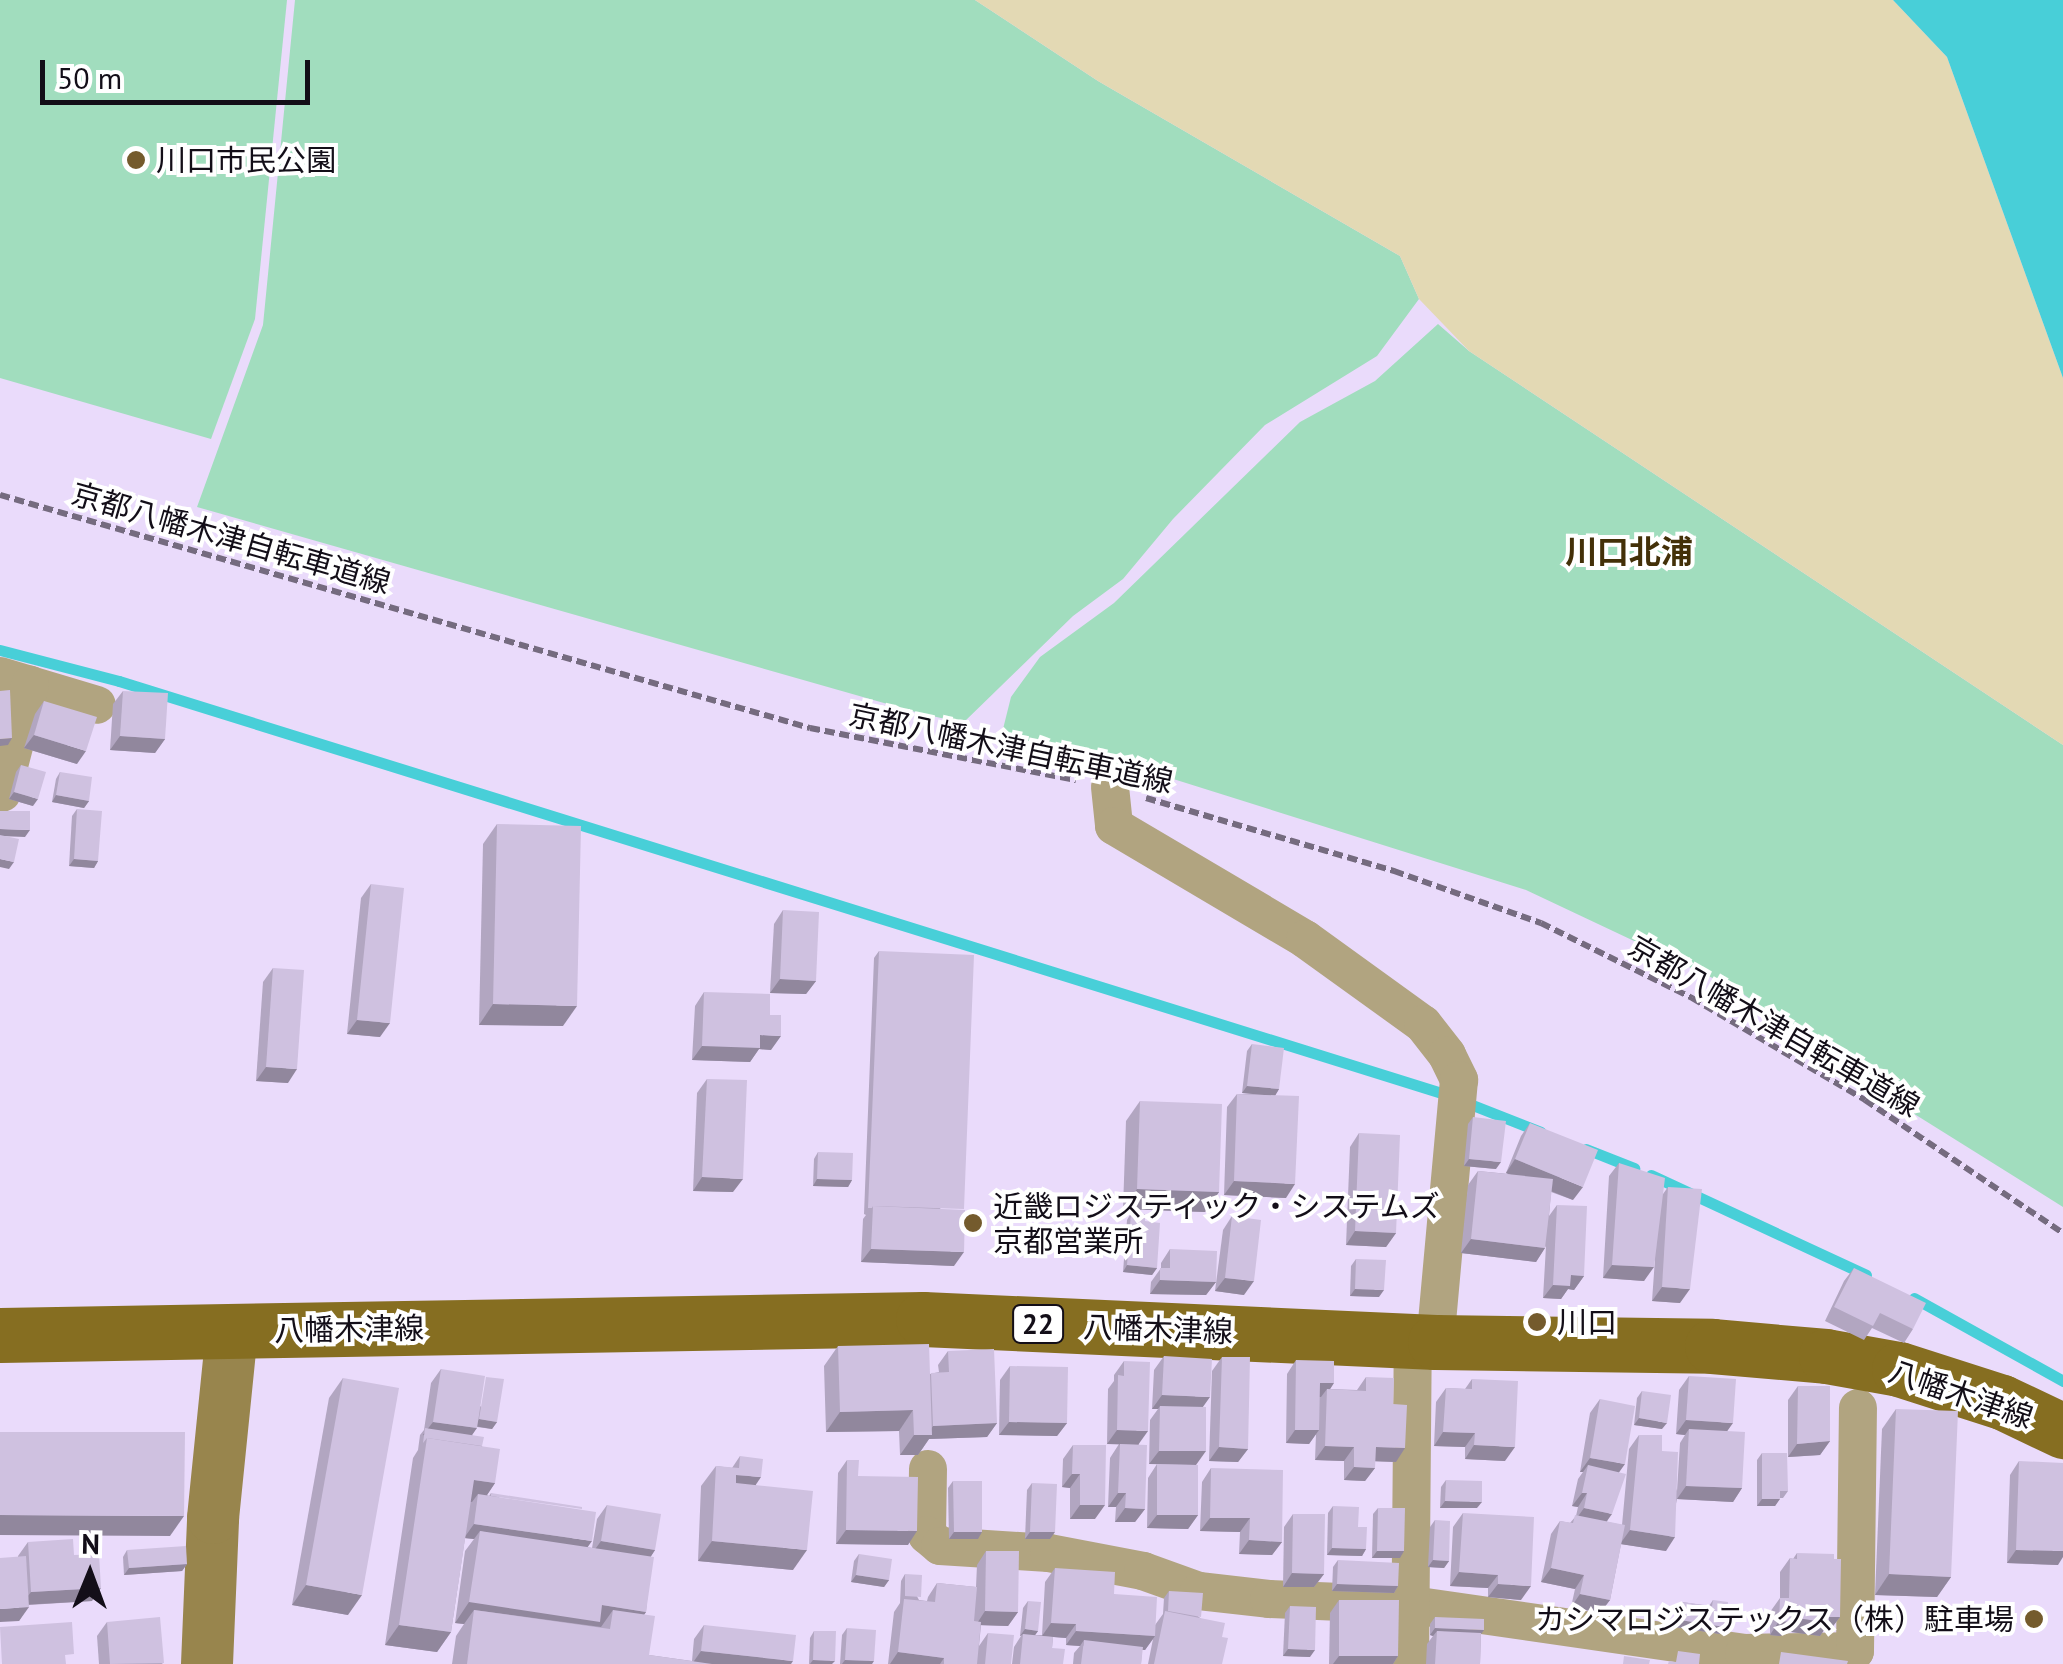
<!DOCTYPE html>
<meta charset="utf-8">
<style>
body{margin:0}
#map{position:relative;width:2063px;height:1664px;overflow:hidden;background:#eadbfb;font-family:"PT Sans","Noto Sans JP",sans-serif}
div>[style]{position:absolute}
.green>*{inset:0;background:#a1ddbe}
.sand>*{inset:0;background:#e3d9b4}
.water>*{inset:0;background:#48cfd8}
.stream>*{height:11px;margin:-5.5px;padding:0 5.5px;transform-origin:5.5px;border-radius:5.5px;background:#48cfd8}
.path>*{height:6px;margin-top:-3px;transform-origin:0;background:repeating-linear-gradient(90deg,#756b7f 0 10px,transparent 0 15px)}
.street>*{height:38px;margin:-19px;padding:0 19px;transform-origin:19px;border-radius:19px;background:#b1a480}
.secondary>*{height:52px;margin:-26px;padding:0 26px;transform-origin:26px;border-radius:26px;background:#98854d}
.primary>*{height:55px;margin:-27.5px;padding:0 27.5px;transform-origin:27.5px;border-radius:27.5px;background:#866e21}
.wall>*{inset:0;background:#b2a6c1}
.shaded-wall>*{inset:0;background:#91879d}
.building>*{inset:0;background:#cfc1e0}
.dots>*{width:28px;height:28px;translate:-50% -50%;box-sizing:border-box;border:5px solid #fff;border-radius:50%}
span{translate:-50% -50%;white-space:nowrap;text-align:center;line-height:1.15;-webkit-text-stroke:8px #fff;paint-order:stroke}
.shield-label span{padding:2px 8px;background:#fff;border:2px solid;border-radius:8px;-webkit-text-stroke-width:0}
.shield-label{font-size:28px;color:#130e18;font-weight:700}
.poi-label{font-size:30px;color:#130e18}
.left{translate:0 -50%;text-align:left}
.right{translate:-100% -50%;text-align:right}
.street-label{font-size:30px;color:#130e18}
.neighbourhood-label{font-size:32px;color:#433008;font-weight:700}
.north{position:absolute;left:40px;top:1524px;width:100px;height:100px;-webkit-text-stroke:8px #fff;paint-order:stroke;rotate:1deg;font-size:28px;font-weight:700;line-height:40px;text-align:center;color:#130e18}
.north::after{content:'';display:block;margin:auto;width:35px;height:45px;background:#130e18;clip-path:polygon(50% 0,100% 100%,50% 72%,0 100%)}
.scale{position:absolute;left:40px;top:60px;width:270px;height:45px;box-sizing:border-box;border:5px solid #130e18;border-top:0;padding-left:12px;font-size:30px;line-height:35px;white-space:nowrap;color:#130e18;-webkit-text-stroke:8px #fff;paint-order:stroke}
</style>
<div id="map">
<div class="green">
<div style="clip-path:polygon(0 0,287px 0,255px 319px,211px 439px,0 378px)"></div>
<div style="clip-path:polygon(295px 0,975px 0,1098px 81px,1400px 256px,1419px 299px,1377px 356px,1265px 425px,1173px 519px,1123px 579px,1073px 616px,963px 723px,919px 713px,197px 507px,263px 325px)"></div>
<div style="clip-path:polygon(1438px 324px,1469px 351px,2063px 745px,2063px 1207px,1844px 1070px,1738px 990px,1526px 890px,1151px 772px,1000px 741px,1011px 697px,1040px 657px,1114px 603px,1300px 422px,1375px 381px)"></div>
</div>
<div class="sand">
<div style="clip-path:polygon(975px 0,1893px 0,1947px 57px,2063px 378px,2063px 745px,1469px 351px,1419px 299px,1400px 256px,1098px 81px)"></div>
</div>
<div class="water">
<div style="clip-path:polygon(1893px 0,2063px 0,2063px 378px,1947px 57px)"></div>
</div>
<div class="stream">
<div style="left:0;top:650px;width:123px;rotate:14.6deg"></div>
<div style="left:119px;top:681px;width:1386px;rotate:17.3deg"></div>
<div style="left:1442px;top:1093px;width:106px;rotate:21.5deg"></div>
<div style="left:1586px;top:1149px;width:52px;rotate:21.6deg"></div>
<div style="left:1651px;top:1175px;width:237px;rotate:24.9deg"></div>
<div style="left:1914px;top:1298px;width:171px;rotate:29.1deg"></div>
</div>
<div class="path">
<div style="left:0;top:495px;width:843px;rotate:16.05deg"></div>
<div style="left:810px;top:728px;width:271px;rotate:11.1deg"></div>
<div style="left:1146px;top:798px;width:259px;rotate:16.4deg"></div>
<div style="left:1394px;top:871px;width:156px;rotate:19.5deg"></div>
<div style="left:1541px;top:923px;width:169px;rotate:26.4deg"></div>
<div style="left:1692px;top:998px;width:201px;rotate:30.5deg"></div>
<div style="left:1865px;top:1100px;width:239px;rotate:33.9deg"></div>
</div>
<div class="street">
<div style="left:0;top:676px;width:101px;rotate:16.6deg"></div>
<div style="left:1110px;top:787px;width:39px;rotate:84deg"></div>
<div style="left:1114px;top:826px;width:222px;rotate:30.6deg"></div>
<div style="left:1305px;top:939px;width:145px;rotate:35.8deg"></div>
<div style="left:1423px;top:1024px;width:39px;rotate:52deg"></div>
<div style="left:1447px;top:1055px;width:28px;rotate:64deg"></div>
<div style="left:1459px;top:1080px;width:263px;rotate:95.2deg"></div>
<div style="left:2px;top:793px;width:112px;rotate:-75.5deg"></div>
<div style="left:928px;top:1469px;width:66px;rotate:90.9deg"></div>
<div style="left:927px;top:1535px;width:17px;rotate:40deg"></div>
<div style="left:940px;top:1546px;width:109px;rotate:3.7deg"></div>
<div style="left:1049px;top:1553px;width:96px;rotate:10.8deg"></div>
<div style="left:1143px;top:1571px;width:59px;rotate:19.7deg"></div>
<div style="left:1199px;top:1591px;width:70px;rotate:6.5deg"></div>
<div style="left:1269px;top:1599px;width:143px;rotate:2.4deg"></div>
<div style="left:1412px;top:1605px;width:335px;rotate:8.2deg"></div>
<div style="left:1744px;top:1653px;width:111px;rotate:-1deg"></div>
<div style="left:1855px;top:1651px;width:243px;rotate:-89.3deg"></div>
<div style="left:1410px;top:1664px;width:324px;rotate:-89.5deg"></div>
</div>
<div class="secondary">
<div style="left:207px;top:1664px;width:146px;rotate:-87.6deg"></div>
<div style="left:213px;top:1518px;width:188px;rotate:-84.2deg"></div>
</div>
<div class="primary">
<div style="left:0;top:1335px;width:923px;rotate:-0.99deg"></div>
<div style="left:923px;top:1319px;width:513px;rotate:2.57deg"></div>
<div style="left:1435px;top:1342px;width:277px;rotate:0.8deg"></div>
<div style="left:1712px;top:1346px;width:114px;rotate:5deg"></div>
<div style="left:1826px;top:1356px;width:74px;rotate:10.1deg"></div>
<div style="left:1899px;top:1369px;width:108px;rotate:17.8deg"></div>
<div style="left:2002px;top:1402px;width:68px;rotate:25.4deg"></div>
</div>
<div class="wall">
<div style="clip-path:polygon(123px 691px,165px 739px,155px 753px,110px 750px,113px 704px)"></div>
<div style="clip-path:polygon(44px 701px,77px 764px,24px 748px,35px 714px)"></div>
<div style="clip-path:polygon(21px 765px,33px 806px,9px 799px,16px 772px)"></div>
<div style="clip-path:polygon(60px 772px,89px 801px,84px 808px,52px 802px,56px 779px)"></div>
<div style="clip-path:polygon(77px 809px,98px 861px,94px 868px,69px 866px,72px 816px)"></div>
<div style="clip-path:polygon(497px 824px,563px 1026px,479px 1025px,483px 844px)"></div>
<div style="clip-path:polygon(371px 884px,380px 1037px,347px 1034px,361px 898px)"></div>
<div style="clip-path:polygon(783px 910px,816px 981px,806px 994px,770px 993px,774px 924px)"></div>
<div style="clip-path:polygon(879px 951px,954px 1266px,861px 1262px,863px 1219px,866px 1215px,864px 1214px,874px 958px)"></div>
<div style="clip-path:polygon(273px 968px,288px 1083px,256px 1081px,263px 982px)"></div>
<div style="clip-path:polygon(704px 992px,771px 1050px,759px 1049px,750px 1062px,692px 1060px,695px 1006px)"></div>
<div style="clip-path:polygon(1252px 1044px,1279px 1089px,1275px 1095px,1286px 1198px,1224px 1195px,1227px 1107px,1237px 1094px,1259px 1094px,1242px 1093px,1247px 1051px)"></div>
<div style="clip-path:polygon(707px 1079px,733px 1192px,693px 1191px,697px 1093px)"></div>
<div style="clip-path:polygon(1140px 1101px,1219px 1192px,1205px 1212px,1123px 1209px,1126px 1121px)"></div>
<div style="clip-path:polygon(1473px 1117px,1496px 1169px,1464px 1166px,1468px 1124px)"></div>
<div style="clip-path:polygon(1530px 1123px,1573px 1200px,1551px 1192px,1549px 1216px,1557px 1205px,1584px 1276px,1574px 1290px,1568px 1289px,1561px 1299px,1543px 1298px,1546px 1246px,1536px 1262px,1461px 1253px,1468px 1185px,1478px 1171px,1509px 1174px,1506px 1173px,1521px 1136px)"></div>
<div style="clip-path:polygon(1359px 1133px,1396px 1233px,1386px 1247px,1346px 1245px,1350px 1147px)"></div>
<div style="clip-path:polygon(818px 1152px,852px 1180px,848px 1187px,813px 1186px,814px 1159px)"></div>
<div style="clip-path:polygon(1619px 1163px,1663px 1194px,1668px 1187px,1680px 1303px,1652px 1301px,1655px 1259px,1644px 1281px,1603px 1278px,1609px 1176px)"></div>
<div style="clip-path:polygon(1131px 1213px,1145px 1221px,1157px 1268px,1152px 1275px,1123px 1272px,1127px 1220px)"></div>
<div style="clip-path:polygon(1232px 1216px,1244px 1295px,1215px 1291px,1223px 1230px)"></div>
<div style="clip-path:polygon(1170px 1249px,1216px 1282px,1206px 1295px,1150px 1294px,1151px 1282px,1161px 1268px,1161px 1263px)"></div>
<div style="clip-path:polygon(1356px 1259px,1379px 1297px,1350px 1296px,1351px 1266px)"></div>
<div style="clip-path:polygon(1854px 1268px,1913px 1329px,1904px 1343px,1872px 1328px,1864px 1340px,1825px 1321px,1844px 1281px)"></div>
<div style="clip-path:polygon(838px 1346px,930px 1374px,939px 1372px,938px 1365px,948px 1351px,997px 1423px,987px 1437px,929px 1439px,918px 1455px,900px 1455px,899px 1431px,826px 1432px,824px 1366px)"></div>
<div style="clip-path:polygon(1164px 1356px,1203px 1407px,1196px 1465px,1198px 1515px,1188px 1529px,1147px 1528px,1148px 1478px,1157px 1464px,1149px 1464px,1150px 1420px,1158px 1409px,1152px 1409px,1154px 1370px)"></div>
<div style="clip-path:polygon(1222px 1357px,1248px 1449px,1238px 1462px,1209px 1461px,1212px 1371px)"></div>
<div style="clip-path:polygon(1296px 1360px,1330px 1389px,1357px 1390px,1366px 1377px,1393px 1404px,1396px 1462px,1375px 1461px,1375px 1468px,1365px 1481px,1344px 1480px,1344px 1461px,1315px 1460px,1316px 1434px,1309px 1444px,1286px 1443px,1287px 1374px)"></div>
<div style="clip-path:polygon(1124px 1361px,1139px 1445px,1145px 1509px,1135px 1522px,1115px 1522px,1116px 1507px,1108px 1507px,1110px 1458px,1119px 1444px,1107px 1444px,1108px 1389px,1114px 1381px,1114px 1375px)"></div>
<div style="clip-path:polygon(1010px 1366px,1067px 1423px,1057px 1436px,999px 1435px,1000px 1380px)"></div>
<div style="clip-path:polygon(441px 1369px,497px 1422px,492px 1429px,477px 1427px,472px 1435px,482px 1446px,495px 1483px,487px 1495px,489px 1496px,491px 1493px,587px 1547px,592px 1548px,597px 1519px,607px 1505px,655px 1550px,651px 1556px,646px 1612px,644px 1615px,649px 1655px,692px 1661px,694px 1639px,704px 1625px,791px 1664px,452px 1664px,456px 1636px,464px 1624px,455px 1623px,465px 1551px,474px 1539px,465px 1538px,451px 1632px,437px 1652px,385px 1645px,413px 1458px,418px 1450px,420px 1435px,424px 1430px,431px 1383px)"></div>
<div style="clip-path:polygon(1689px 1376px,1727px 1431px,1742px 1488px,1733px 1502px,1677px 1499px,1666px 1551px,1621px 1544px,1610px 1600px,1600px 1613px,1571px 1607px,1575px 1589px,1541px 1582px,1551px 1534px,1560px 1521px,1570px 1523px,1576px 1516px,1578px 1507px,1572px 1506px,1578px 1479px,1583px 1472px,1580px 1472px,1590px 1413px,1600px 1399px,1619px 1472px,1607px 1522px,1622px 1525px,1629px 1449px,1639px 1435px,1662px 1451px,1677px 1491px,1680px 1443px,1685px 1435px,1676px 1434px,1679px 1390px)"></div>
<div style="clip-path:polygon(343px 1378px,348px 1615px,292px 1605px,329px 1398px)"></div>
<div style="clip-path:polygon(1472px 1379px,1505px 1461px,1465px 1459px,1465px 1447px,1434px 1446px,1436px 1402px,1446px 1388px,1465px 1389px)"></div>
<div style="clip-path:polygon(1798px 1386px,1830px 1441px,1820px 1455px,1788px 1457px,1788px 1400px)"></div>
<div style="clip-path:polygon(1642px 1391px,1662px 1429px,1634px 1425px,1637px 1398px)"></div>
<div style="clip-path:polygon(1896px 1409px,1951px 1577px,1937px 1597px,1875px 1595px,1882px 1429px)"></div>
<div style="clip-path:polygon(1073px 1445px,1095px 1519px,1070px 1519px,1070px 1488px,1062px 1487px,1063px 1459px)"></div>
<div style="clip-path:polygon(1762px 1453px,1788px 1491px,1783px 1498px,1780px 1498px,1775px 1506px,1757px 1506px,1757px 1460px)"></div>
<div style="clip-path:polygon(740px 1456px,756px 1485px,793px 1570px,698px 1561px,701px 1486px,716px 1466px,732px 1468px)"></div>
<div style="clip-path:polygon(847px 1460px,858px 1476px,908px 1545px,836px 1544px,838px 1473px)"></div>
<div style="clip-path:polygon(2019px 1461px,2058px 1565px,2007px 1563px,2010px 1475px)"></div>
<div style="clip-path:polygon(1211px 1468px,1282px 1542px,1272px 1555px,1239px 1554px,1240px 1532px,1200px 1531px,1202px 1482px)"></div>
<div style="clip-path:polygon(1446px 1480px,1477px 1508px,1440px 1508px,1441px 1487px)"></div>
<div style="clip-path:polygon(953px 1481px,978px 1539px,949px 1539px,948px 1488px)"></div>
<div style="clip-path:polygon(1032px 1483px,1050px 1539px,1025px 1539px,1027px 1490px)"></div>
<div style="clip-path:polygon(1333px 1506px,1358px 1527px,1366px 1549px,1362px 1556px,1327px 1555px,1328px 1513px)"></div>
<div style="clip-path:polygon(1378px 1508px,1400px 1558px,1372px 1558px,1373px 1514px)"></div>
<div style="clip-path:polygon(1463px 1513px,1521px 1600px,1488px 1597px,1488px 1588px,1450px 1586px,1453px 1527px)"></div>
<div style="clip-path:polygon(1293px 1514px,1324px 1574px,1314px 1587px,1283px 1587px,1284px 1527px)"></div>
<div style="clip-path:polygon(1435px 1520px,1449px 1561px,1444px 1568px,1428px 1567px,1430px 1527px)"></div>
<div style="clip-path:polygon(28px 1542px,74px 1555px,92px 1601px,29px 1605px,19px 1621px,18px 1556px)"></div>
<div style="clip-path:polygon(127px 1550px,187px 1564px,182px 1571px,124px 1575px,123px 1557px)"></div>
<div style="clip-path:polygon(986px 1551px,1018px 1612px,1008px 1626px,981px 1625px,979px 1646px,988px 1633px,1011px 1664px,888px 1664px,894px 1612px,900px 1603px,901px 1581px,905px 1574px,919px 1600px,927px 1601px,928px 1597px,937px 1583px,976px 1587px,977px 1565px)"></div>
<div style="clip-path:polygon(1797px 1553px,1840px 1617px,1830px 1630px,1824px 1630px,1820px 1636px,1784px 1631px,1781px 1636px,1770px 1635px,1770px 1612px,1780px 1598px,1780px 1572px,1790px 1558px,1793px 1559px)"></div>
<div style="clip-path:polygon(859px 1554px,889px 1580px,884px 1587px,851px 1582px,854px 1561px)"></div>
<div style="clip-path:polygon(1338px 1560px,1398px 1586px,1394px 1593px,1332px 1591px,1333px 1567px)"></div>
<div style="clip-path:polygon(1055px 1568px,1114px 1594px,1155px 1625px,1163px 1614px,1164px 1598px,1169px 1591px,1222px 1637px,1222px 1664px,1148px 1664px,1153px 1639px,1145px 1650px,1142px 1650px,1141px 1664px,1073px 1664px,1074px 1653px,1080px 1646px,1066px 1645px,1066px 1638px,1053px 1637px,1052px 1648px,1063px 1664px,1012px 1664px,1014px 1647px,1021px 1636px,1020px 1636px,1023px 1608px,1028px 1601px,1038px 1631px,1035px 1635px,1042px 1635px,1045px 1582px)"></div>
<div style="clip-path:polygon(1339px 1600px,1398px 1656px,1393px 1664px,1329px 1664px,1330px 1613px)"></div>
<div style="clip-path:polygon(1713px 1600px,1725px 1627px,1720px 1634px,1675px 1627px,1677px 1609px,1682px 1602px,1709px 1606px)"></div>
<div style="clip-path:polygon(1290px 1606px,1310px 1657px,1283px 1656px,1285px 1613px)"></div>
<div style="clip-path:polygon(1435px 1617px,1481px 1633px,1480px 1664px,1426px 1664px,1427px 1644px,1433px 1636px,1430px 1635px,1430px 1624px)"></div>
<div style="clip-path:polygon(107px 1622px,163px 1664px,99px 1664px,97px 1636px)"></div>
<div style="clip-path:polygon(847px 1628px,872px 1664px,840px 1664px,842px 1635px)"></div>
<div style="clip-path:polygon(814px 1631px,832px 1664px,809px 1664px,810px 1638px)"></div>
</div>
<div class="shaded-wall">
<div style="clip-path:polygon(34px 735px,86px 751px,77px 764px,24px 748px)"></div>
<div style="clip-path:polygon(120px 736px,165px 739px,155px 753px,110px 750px)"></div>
<div style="clip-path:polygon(12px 738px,8px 745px,0 746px,0 739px)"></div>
<div style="clip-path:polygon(14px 792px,38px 799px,33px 806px,9px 799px)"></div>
<div style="clip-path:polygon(56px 795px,89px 801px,84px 808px,52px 802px)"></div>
<div style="clip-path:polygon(0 829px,30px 830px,25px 837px,0 836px)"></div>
<div style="clip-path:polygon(0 859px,14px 862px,9px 869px,0 867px)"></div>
<div style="clip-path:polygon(74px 859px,98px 861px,94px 868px,69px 866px)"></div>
<div style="clip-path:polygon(780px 979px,816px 981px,806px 994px,770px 993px)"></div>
<div style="clip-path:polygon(493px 1004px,577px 1006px,563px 1026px,479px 1025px)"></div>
<div style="clip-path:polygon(357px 1020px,390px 1023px,380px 1037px,347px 1034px)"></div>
<div style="clip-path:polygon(760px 1035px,781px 1036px,771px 1050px,759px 1049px,750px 1062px,692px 1060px,702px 1046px)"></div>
<div style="clip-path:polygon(266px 1067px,297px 1069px,288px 1083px,256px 1081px)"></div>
<div style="clip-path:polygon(1247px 1086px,1279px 1089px,1275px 1096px,1242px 1093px)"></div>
<div style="clip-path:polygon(1469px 1159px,1501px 1162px,1496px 1169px,1464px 1166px)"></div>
<div style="clip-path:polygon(1515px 1159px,1583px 1187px,1573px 1200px,1506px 1173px)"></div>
<div style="clip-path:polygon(702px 1177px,743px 1179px,733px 1192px,693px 1191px)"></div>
<div style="clip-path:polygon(817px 1179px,852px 1180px,848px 1187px,813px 1186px)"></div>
<div style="clip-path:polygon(1234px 1181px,1295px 1184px,1286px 1198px,1224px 1195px)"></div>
<div style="clip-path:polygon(1137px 1189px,1219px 1192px,1205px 1212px,1123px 1209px)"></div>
<div style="clip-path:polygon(1355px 1231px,1396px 1233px,1386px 1247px,1346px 1245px)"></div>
<div style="clip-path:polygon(1471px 1239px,1545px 1248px,1536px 1262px,1461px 1253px)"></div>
<div style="clip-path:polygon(871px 1249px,964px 1252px,954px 1266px,861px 1262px)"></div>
<div style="clip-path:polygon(1127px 1265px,1157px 1268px,1152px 1275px,1123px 1272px)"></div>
<div style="clip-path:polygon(1612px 1265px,1654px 1267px,1644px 1281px,1603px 1278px)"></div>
<div style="clip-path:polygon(1571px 1275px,1584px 1276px,1574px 1290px,1568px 1289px,1561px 1299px,1543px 1298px,1553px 1285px)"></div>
<div style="clip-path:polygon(1225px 1278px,1254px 1281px,1244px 1295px,1215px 1291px)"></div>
<div style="clip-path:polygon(1160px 1280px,1216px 1282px,1206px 1295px,1150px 1294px)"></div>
<div style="clip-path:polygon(1662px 1287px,1690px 1289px,1680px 1303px,1652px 1301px)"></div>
<div style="clip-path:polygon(1355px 1289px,1384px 1290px,1379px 1297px,1350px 1296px)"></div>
<div style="clip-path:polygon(1320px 1383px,1334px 1383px,1327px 1394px,1327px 1389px,1321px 1397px,1310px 1397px)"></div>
<div style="clip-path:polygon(1162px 1395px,1210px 1397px,1200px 1411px,1160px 1406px,1158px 1409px,1152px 1409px)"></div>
<div style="clip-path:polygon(913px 1410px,899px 1431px,826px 1432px,840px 1412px)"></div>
<div style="clip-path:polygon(1639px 1418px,1667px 1423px,1662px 1429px,1634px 1425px)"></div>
<div style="clip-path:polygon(479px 1419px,497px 1422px,492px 1429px,474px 1426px)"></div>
<div style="clip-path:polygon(1686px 1420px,1733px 1423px,1723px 1437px,1689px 1429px,1685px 1435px,1676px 1434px)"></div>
<div style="clip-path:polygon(433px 1422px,477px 1428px,467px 1442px,423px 1435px)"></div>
<div style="clip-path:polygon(1009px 1422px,1067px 1423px,1057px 1436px,999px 1435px)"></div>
<div style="clip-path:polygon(997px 1423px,987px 1437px,929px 1439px,918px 1455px,900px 1455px,914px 1435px,927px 1435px,933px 1426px)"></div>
<div style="clip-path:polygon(1117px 1430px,1148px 1431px,1138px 1445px,1107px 1444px)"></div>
<div style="clip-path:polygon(1295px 1430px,1319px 1430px,1309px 1444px,1286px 1443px)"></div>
<div style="clip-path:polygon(1443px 1432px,1475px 1433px,1465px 1447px,1434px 1446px)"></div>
<div style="clip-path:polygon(1830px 1441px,1820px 1455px,1788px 1457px,1797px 1444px)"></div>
<div style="clip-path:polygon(1474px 1445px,1515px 1447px,1505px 1461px,1465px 1459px)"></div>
<div style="clip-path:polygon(1325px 1446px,1354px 1447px,1344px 1461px,1315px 1460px)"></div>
<div style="clip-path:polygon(1219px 1447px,1248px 1449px,1238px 1462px,1209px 1461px)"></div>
<div style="clip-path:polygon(1376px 1447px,1405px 1448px,1396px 1462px,1366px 1461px)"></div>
<div style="clip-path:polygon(1159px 1451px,1206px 1451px,1196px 1465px,1149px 1464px)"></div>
<div style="clip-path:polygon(1590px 1458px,1625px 1464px,1615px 1478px,1588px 1465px,1583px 1472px,1580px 1472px)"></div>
<div style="clip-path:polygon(1354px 1467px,1375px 1468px,1365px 1481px,1344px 1480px)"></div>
<div style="clip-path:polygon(1072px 1474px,1080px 1474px,1070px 1488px,1062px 1487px)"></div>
<div style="clip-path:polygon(736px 1475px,761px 1477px,747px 1498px,722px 1495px)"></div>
<div style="clip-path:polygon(474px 1480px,495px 1483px,481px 1504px,478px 1494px,472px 1502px,459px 1500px)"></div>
<div style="clip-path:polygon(1686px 1486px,1742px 1488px,1733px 1502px,1677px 1499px)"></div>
<div style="clip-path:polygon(1118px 1493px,1126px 1493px,1116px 1507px,1108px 1507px)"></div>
<div style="clip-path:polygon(1582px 1493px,1587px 1493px,1578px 1507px,1572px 1506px)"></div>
<div style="clip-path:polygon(1762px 1499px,1780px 1499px,1775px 1506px,1757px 1506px)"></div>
<div style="clip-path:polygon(1445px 1501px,1482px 1502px,1477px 1508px,1440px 1508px)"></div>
<div style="clip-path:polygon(1080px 1505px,1105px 1505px,1095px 1519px,1070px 1519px)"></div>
<div style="clip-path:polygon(1125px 1508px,1145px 1509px,1135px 1522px,1115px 1522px)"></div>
<div style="clip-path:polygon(1584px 1508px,1612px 1514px,1602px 1528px,1574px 1522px)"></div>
<div style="clip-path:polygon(0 1515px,184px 1516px,170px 1536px,0 1535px)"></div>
<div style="clip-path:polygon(1157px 1515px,1198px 1515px,1188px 1529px,1147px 1528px)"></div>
<div style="clip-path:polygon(1210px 1518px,1250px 1518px,1240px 1532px,1200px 1531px)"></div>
<div style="clip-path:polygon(474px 1524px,592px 1541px,582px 1555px,480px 1531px,474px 1539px,464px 1538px)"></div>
<div style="clip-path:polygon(846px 1530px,917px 1531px,908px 1545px,836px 1544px)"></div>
<div style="clip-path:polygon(1630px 1530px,1675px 1537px,1666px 1551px,1620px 1544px)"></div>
<div style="clip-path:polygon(954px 1532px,982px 1532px,978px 1539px,949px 1539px)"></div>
<div style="clip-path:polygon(1030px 1532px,1055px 1532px,1050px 1539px,1025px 1539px)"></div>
<div style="clip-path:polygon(1249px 1540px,1282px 1542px,1272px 1555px,1239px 1554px)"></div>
<div style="clip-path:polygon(601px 1541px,655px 1550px,646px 1564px,591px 1555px)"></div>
<div style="clip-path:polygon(712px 1541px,807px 1550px,793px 1570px,698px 1561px)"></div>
<div style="clip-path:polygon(1332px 1548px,1366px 1549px,1362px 1556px,1327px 1555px)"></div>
<div style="clip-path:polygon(2016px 1550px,2063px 1551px,2063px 1557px,2058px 1565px,2007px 1563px)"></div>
<div style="clip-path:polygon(1377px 1551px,1404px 1551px,1400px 1558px,1372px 1558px)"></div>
<div style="clip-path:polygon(1433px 1560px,1449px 1561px,1444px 1568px,1428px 1567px)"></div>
<div style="clip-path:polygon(187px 1564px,182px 1571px,124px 1575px,129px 1568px)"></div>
<div style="clip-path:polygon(1551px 1568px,1584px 1575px,1575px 1589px,1541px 1582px)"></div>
<div style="clip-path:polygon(1459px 1572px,1498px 1575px,1488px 1588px,1450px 1586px)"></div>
<div style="clip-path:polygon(1292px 1573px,1324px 1574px,1314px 1587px,1283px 1587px)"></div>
<div style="clip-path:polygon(1889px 1574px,1951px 1577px,1937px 1597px,1875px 1595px)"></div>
<div style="clip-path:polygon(856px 1575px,889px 1580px,884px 1587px,851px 1582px)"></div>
<div style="clip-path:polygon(1337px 1584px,1398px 1586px,1394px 1593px,1332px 1591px)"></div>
<div style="clip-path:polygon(1498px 1584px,1531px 1586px,1521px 1600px,1488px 1597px)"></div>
<div style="clip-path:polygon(306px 1585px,362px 1595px,348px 1615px,292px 1605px)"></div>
<div style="clip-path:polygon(101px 1588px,92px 1601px,21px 1605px,31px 1592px)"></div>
<div style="clip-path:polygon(1580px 1594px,1610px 1600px,1600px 1613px,1571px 1607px)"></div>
<div style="clip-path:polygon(469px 1602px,602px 1605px,646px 1612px,632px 1632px,613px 1610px,601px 1627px,474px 1610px,464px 1624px,455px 1623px)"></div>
<div style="clip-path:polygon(29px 1607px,19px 1621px,0 1622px,0 1609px)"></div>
<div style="clip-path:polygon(985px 1611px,1018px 1612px,1008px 1626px,976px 1625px)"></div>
<div style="clip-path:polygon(1791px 1617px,1840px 1617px,1830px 1630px,1824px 1630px,1820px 1636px,1784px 1631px,1781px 1636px,1770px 1635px,1779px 1621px)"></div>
<div style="clip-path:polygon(1680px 1620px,1725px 1627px,1720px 1634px,1675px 1627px)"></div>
<div style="clip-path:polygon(1051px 1623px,1076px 1624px,1066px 1638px,1042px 1636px)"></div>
<div style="clip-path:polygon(399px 1625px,451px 1632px,437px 1652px,385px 1645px)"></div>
<div style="clip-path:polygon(1435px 1628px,1484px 1630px,1479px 1637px,1437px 1631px,1433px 1636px,1430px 1635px)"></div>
<div style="clip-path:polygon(1025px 1629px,1038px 1631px,1033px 1638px,1023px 1634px,1020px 1636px)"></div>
<div style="clip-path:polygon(1076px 1631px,1155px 1636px,1145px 1650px,1083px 1646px,1084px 1640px,1080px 1646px,1066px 1645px)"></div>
<div style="clip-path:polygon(1288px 1649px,1315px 1650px,1310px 1657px,1283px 1656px)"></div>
<div style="clip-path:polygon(701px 1651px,793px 1661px,791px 1664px,692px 1664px)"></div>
<div style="clip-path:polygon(898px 1652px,944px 1658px,940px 1664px,890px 1664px)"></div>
<div style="clip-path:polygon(1339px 1656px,1398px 1656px,1393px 1664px,1333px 1664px)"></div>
<div style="clip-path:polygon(813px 1660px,835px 1661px,832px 1664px,810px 1664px)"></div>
<div style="clip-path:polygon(845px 1660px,874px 1661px,872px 1664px,842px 1664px)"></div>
</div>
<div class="building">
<div style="clip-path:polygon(10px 690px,12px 738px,0 739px,0 691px)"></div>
<div style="clip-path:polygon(123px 691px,168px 693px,165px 739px,120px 736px)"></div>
<div style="clip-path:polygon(44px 701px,97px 717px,86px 751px,34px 735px)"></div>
<div style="clip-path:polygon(21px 765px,46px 772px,38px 799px,14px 792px)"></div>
<div style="clip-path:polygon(60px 772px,92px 777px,89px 801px,56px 795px)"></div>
<div style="clip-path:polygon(77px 809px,102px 811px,98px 861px,74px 859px)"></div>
<div style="clip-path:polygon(0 811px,30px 811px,30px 830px,0 829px)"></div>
<div style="clip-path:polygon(497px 824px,581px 826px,577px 1006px,493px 1004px)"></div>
<div style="clip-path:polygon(0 835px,19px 839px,14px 862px,0 859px)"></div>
<div style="clip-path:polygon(371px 884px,404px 888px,390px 1023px,357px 1020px)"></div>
<div style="clip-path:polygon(783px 910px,819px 912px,816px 981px,780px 979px)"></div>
<div style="clip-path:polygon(879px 951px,974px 955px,964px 1209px,873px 1206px,872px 1208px,868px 1208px)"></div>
<div style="clip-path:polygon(273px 968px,304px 970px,297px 1069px,266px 1067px)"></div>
<div style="clip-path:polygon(704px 992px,770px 994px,770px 1015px,781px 1015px,781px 1036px,760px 1035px,760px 1048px,702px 1046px)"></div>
<div style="clip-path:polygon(1252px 1044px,1284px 1048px,1279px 1089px,1247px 1086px)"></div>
<div style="clip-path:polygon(707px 1079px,747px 1080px,743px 1179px,702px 1177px)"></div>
<div style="clip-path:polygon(1237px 1094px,1299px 1096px,1295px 1184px,1234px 1181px)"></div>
<div style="clip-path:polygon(1140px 1101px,1222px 1104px,1219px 1192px,1137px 1189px)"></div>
<div style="clip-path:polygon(1473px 1117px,1506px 1121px,1501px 1162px,1469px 1159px)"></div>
<div style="clip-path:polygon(1530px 1123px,1598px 1150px,1583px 1187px,1515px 1159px)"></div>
<div style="clip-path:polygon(1359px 1133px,1400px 1135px,1396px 1233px,1355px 1231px)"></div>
<div style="clip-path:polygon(818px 1152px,853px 1153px,852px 1180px,817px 1179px)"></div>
<div style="clip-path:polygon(1619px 1163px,1665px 1178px,1654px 1267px,1612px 1265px)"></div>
<div style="clip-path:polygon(1478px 1171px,1553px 1179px,1545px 1248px,1471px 1239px)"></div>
<div style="clip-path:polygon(1668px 1187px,1702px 1189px,1690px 1289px,1662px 1287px)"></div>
<div style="clip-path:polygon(1557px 1205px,1587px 1206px,1584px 1276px,1571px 1275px,1570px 1286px,1553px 1285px)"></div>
<div style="clip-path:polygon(873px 1206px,965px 1210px,964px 1252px,871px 1249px)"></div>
<div style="clip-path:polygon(1131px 1213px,1145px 1214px,1145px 1221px,1160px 1223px,1157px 1268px,1127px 1265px)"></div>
<div style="clip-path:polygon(1232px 1216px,1261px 1220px,1254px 1281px,1225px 1278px)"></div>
<div style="clip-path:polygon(1170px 1249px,1217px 1251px,1216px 1282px,1160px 1280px,1160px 1268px,1170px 1268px)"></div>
<div style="clip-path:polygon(1356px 1259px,1386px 1260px,1384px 1290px,1355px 1289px)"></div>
<div style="clip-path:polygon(1854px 1268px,1926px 1303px,1913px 1329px,1880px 1313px,1873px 1326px,1834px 1307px)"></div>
<div style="clip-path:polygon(929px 1344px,932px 1435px,914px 1435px,913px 1410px,840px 1412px,838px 1346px)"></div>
<div style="clip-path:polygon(994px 1349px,997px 1423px,933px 1426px,931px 1373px,949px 1372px,948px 1351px)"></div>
<div style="clip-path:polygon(1164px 1356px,1212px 1359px,1210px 1397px,1162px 1395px)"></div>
<div style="clip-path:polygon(1222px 1357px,1250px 1357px,1248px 1449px,1219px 1447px)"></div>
<div style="clip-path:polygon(1296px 1360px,1334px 1361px,1334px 1383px,1320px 1383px,1319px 1430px,1295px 1430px)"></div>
<div style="clip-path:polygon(1124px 1361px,1150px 1362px,1148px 1431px,1117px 1430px,1118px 1375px,1124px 1376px)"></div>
<div style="clip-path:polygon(1010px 1366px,1068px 1367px,1067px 1423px,1009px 1422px)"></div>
<div style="clip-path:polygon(441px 1369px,485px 1376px,477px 1428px,433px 1422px)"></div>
<div style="clip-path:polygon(1689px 1376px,1736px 1379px,1733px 1423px,1686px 1420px)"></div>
<div style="clip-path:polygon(486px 1377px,504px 1379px,497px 1422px,479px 1419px)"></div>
<div style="clip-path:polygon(1366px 1377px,1394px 1378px,1393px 1404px,1407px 1405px,1405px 1448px,1376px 1447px,1375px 1468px,1354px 1467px,1354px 1447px,1325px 1446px,1327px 1389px,1366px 1391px)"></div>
<div style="clip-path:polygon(343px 1378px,399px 1388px,362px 1595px,306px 1585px)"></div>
<div style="clip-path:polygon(1472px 1379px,1518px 1381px,1515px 1447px,1474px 1445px,1475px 1433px,1443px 1432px,1446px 1388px,1472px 1389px)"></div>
<div style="clip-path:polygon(1798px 1386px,1830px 1386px,1830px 1441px,1797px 1444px)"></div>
<div style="clip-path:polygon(1642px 1391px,1671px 1395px,1667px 1423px,1639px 1418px)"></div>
<div style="clip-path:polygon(1600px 1399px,1635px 1406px,1625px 1464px,1590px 1458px)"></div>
<div style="clip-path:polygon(1160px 1406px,1206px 1407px,1206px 1451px,1159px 1451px)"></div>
<div style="clip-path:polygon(1896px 1409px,1958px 1411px,1951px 1577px,1889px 1574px)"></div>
<div style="clip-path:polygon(425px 1428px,484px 1437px,482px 1446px,427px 1438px,423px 1443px)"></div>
<div style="clip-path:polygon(1689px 1429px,1745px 1432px,1742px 1488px,1686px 1486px)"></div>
<div style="clip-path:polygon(0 1432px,185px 1432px,184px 1516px,0 1515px)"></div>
<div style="clip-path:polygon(1639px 1435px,1662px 1435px,1662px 1451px,1678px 1452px,1675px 1537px,1630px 1530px)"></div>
<div style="clip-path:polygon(427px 1438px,500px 1449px,495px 1483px,474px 1480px,451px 1632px,399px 1625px)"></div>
<div style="clip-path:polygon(1120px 1444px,1147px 1445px,1145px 1509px,1125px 1508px,1126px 1493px,1118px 1493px)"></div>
<div style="clip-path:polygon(1073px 1445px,1106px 1445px,1105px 1505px,1080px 1505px,1080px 1474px,1072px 1474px)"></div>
<div style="clip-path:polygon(1762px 1453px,1787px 1453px,1788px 1491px,1780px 1491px,1780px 1499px,1762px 1499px)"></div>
<div style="clip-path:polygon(740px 1456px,763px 1459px,761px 1477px,736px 1475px,736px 1483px,813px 1491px,807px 1550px,712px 1541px,716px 1466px,739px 1468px)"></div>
<div style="clip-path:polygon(847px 1460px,859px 1460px,858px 1476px,918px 1477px,917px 1531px,846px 1530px)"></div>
<div style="clip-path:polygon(2019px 1461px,2063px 1463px,2063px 1551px,2016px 1550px)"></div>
<div style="clip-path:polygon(1157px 1464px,1198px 1465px,1198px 1515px,1157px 1515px)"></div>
<div style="clip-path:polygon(1588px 1465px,1626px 1474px,1612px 1514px,1584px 1508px,1587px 1493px,1582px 1493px)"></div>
<div style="clip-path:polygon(1211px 1468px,1283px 1470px,1282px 1542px,1249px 1540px,1250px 1518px,1210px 1518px)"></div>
<div style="clip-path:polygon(1446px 1480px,1482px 1481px,1482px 1502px,1445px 1501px)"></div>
<div style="clip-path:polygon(953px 1481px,982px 1481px,982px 1532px,954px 1532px)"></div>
<div style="clip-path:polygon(1032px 1483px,1057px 1484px,1055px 1532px,1030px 1532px)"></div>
<div style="clip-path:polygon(491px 1493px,582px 1507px,582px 1509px,491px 1496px)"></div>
<div style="clip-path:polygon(478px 1494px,596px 1512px,592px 1541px,474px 1524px)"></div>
<div style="clip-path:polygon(607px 1505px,661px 1514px,655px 1550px,601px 1541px)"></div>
<div style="clip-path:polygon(1333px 1506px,1359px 1507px,1358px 1527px,1367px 1527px,1366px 1549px,1332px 1548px)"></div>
<div style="clip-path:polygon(1378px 1508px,1405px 1508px,1404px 1551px,1377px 1551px)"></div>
<div style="clip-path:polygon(1463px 1513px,1534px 1517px,1531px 1586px,1498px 1584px,1498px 1575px,1459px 1572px)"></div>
<div style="clip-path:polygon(1293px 1514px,1325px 1514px,1324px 1574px,1292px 1573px)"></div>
<div style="clip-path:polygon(1575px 1515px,1625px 1525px,1610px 1600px,1580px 1594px,1584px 1575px,1551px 1568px,1560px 1521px,1573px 1523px)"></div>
<div style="clip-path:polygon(1435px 1520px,1450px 1521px,1449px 1561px,1433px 1560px)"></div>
<div style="clip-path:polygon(480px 1531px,654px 1557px,646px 1612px,602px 1605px,600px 1622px,469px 1602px)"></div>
<div style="clip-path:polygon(73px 1539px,74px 1555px,99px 1554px,101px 1588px,31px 1592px,28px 1542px)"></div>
<div style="clip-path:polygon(186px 1546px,187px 1564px,129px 1568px,127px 1550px)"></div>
<div style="clip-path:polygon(986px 1551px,1019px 1551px,1018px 1612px,985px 1611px)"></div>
<div style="clip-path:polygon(1797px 1553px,1834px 1554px,1834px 1559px,1841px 1559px,1840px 1617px,1829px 1617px,1829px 1623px,1791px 1617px,1791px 1622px,1779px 1621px,1780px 1598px,1789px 1598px,1790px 1558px,1797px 1559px)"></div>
<div style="clip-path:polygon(859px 1554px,892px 1559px,889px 1580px,856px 1575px)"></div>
<div style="clip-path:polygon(26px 1556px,29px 1607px,0 1609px,0 1558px)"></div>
<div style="clip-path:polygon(1338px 1560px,1399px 1563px,1398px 1586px,1337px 1584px)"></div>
<div style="clip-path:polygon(1055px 1568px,1115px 1572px,1114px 1594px,1157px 1597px,1155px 1636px,1076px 1631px,1076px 1624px,1051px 1623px)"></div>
<div style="clip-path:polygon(905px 1574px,922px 1575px,921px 1597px,905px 1596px)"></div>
<div style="clip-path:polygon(937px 1583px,977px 1587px,974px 1621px,981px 1622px,977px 1664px,944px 1664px,944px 1658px,898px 1652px,904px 1599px,935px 1602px)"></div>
<div style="clip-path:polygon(1169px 1591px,1203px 1593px,1201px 1617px,1168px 1611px)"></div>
<div style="clip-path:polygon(1339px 1600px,1399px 1600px,1398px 1656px,1339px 1656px)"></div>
<div style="clip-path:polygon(1713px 1600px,1728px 1602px,1725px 1627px,1680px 1620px,1682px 1602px,1712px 1606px)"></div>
<div style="clip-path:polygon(1028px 1601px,1041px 1602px,1038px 1631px,1025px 1629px)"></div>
<div style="clip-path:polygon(1290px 1606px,1316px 1607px,1315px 1650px,1288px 1649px)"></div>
<div style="clip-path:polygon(474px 1610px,610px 1629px,613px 1610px,655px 1616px,649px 1655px,712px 1664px,467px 1664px)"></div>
<div style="clip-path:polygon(1165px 1611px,1225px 1623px,1222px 1637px,1228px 1638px,1222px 1664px,1154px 1664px)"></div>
<div style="clip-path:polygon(160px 1617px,164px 1663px,110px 1664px,107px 1622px)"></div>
<div style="clip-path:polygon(1435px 1617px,1484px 1619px,1484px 1630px,1435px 1628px)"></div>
<div style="clip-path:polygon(72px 1622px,74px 1654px,65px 1655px,66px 1664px,2px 1664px,0 1627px)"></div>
<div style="clip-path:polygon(704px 1625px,796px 1635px,793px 1661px,701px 1651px)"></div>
<div style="clip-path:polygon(847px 1628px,876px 1630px,874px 1661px,845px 1660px)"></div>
<div style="clip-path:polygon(814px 1631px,836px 1631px,835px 1661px,813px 1660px)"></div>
<div style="clip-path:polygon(1437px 1631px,1481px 1633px,1480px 1664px,1435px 1664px)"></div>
<div style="clip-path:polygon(988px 1633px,1014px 1635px,1011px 1664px,985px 1664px)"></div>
<div style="clip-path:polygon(1023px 1634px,1053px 1637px,1052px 1648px,1065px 1649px,1063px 1664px,1020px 1664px)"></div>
<div style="clip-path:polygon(1084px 1640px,1143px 1647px,1141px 1664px,1081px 1664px)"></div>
<div style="clip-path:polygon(1678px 1651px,1700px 1654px,1699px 1664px,1668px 1664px,1669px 1661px,1676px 1662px)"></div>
<div style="clip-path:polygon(1781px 1652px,1848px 1661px,1847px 1664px,1779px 1664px)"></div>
<div style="clip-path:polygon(1624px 1656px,1650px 1660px,1649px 1664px,1623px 1664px)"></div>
</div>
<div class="dots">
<div style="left:136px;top:160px;background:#745b2d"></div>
<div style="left:973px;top:1223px;background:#745b2d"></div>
<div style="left:1537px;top:1322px;background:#745b2d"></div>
<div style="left:2034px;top:1619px;background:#745b2d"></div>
</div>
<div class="shield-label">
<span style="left:1038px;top:1324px">22</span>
</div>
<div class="poi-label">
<span class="left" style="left:156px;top:160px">川口市民公園</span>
<span class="left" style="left:993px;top:1223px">近畿ロジスティック・システムズ<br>京都営業所</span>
<span class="left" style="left:1557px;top:1322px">川口</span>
<span class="right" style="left:2014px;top:1619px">カシマロジステックス（株）駐車場</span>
</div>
<div class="street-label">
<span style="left:231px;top:538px;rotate:16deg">京都八幡木津自転車道線</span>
<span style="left:1011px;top:748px;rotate:12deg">京都八幡木津自転車道線</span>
<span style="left:1774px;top:1026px;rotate:30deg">京都八幡木津自転車道線</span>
<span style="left:349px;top:1329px;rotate:-1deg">八幡木津線</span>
<span style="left:1158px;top:1329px;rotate:2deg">八幡木津線</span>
<span style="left:1961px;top:1394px;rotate:19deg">八幡木津線</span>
</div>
<div class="neighbourhood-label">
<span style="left:1629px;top:551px">川口北浦</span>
</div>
<div class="north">N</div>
<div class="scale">50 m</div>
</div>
